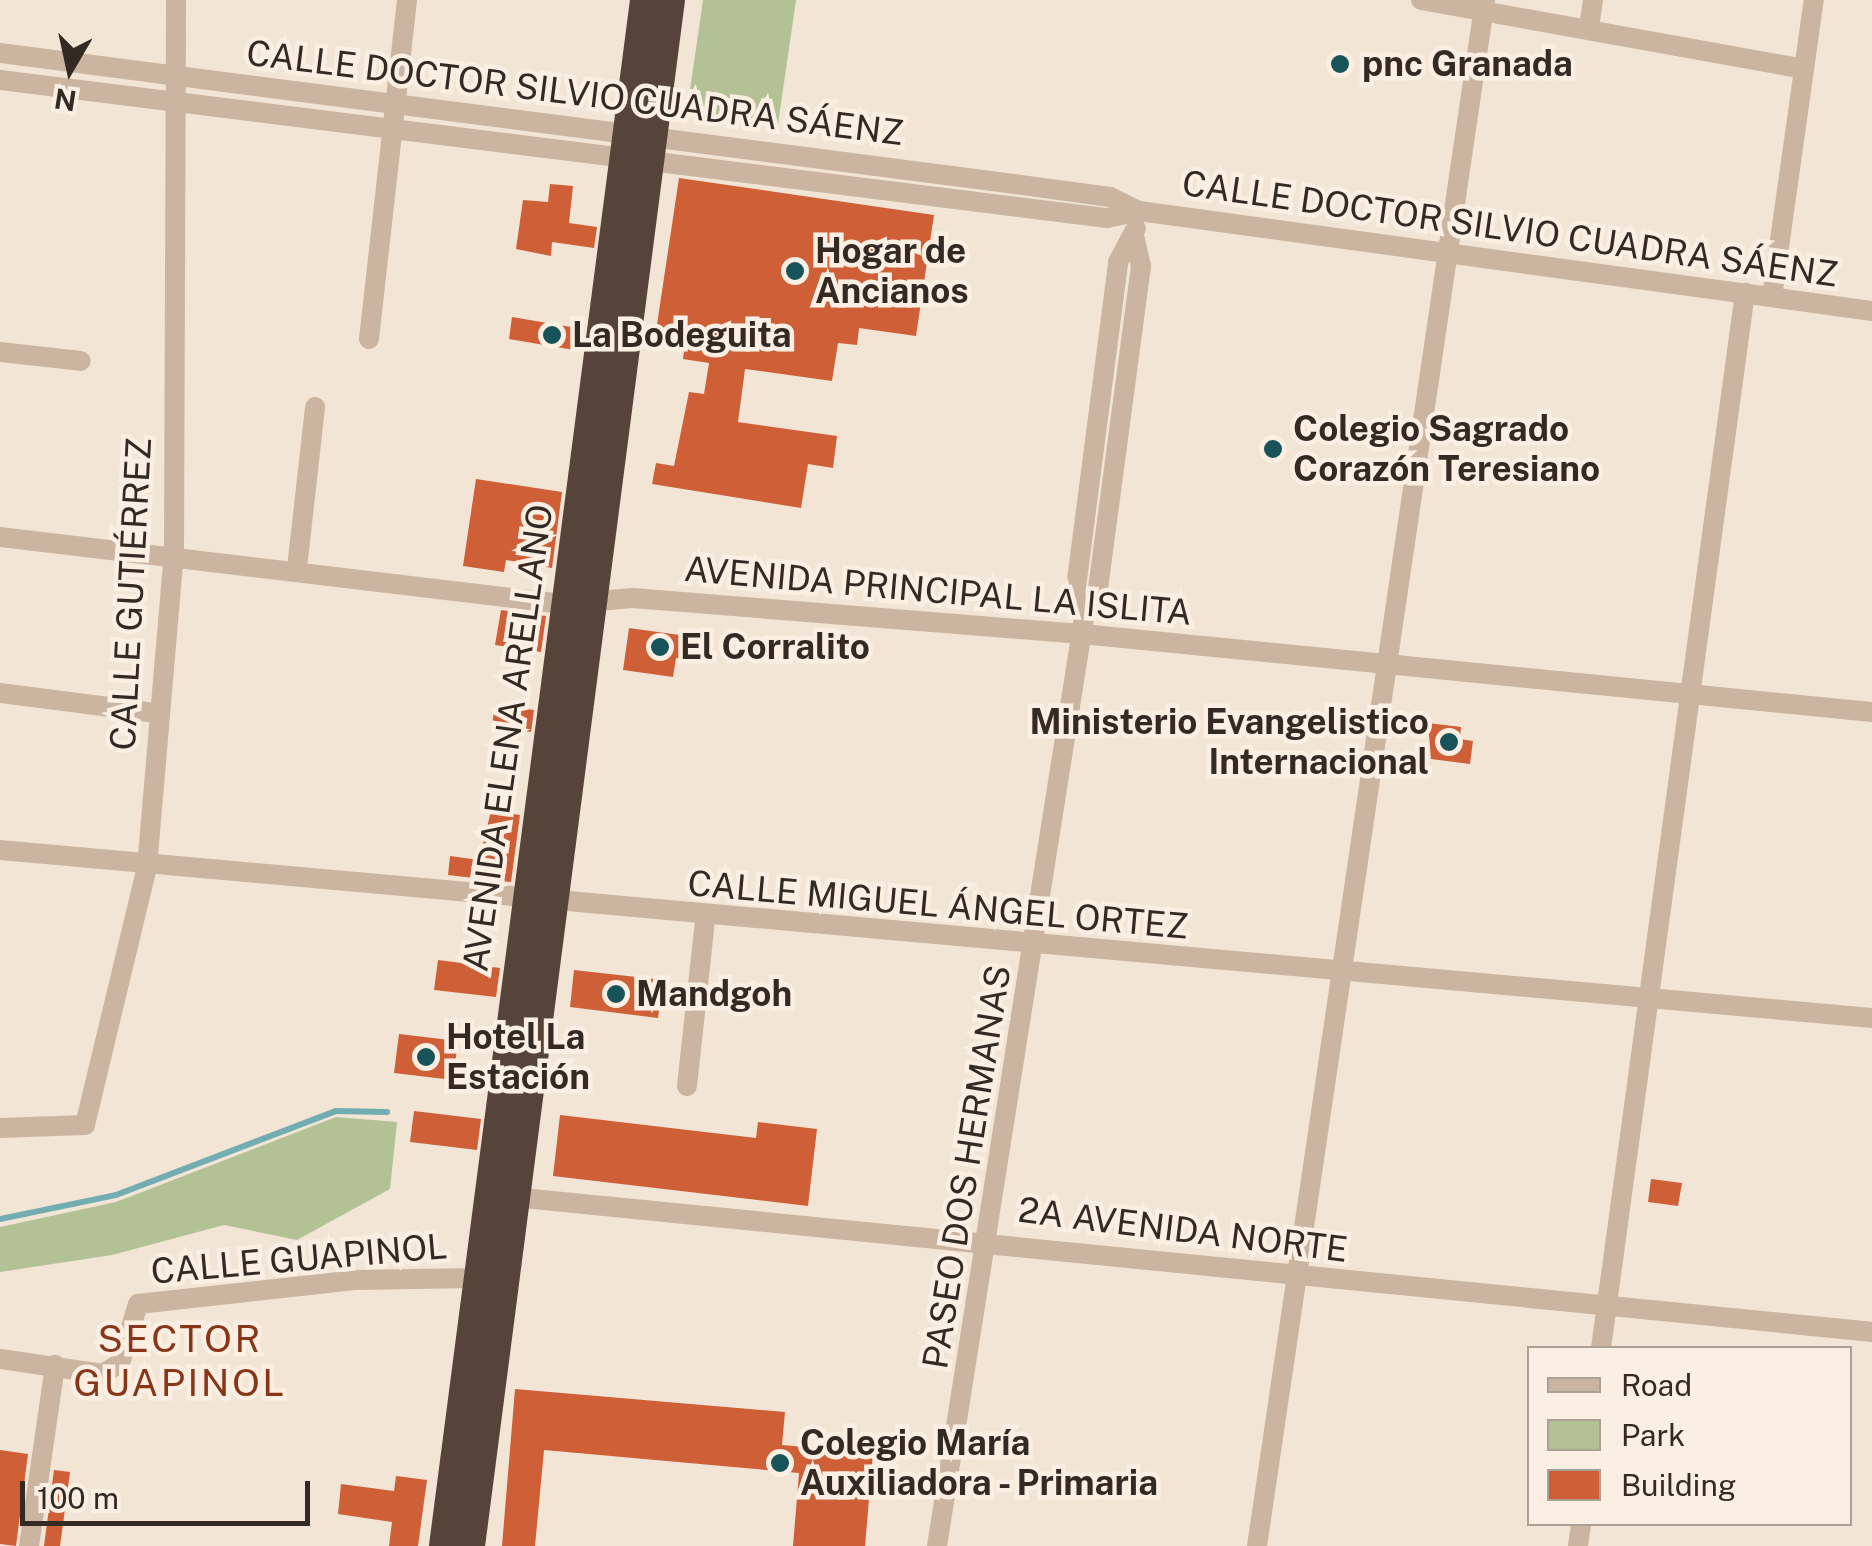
<!DOCTYPE html>
<meta charset="utf-8">
<style>
body{margin:0}
#map{position:relative;width:1872px;height:1546px;overflow:hidden;background:#f2e5d5;font-family:"Public Sans",sans-serif}
div>[style]{position:absolute}
.green>*{inset:0;background:#b2c295}
.stream>*{height:6px;margin:-3px;padding:0 3px;transform-origin:3px;border-radius:3px;background:#72adb1}
.building>*{inset:0;background:#cf5f37}
.street>*{height:20px;margin:-10px;padding:0 10px;transform-origin:10px;border-radius:10px;background:#cbb5a1}
.highway>*{height:30px;margin:-15px;padding:0 15px;transform-origin:15px;border-radius:15px;background:#56443b}
.dots>*{width:28px;height:28px;translate:-50% -50%;box-sizing:border-box;border:5px solid #faefe2;border-radius:50%}
span{translate:-50% -50%;white-space:nowrap;text-align:center;line-height:1.15;-webkit-text-stroke:9px #faefe2;paint-order:stroke}
.poi-label{font-size:35px;color:#342a24;font-weight:700}
.left{translate:0 -50%;text-align:left}
.right{translate:-100% -50%;text-align:right}
.street-label{font-size:35px;color:#342a24}
.neighbourhood-label{font-size:38px;color:#893518;letter-spacing:2.5px}
.legend{position:absolute;left:1527px;top:1346px;width:325px;height:180px;box-sizing:border-box;background:#faefe2;border:2px solid #aba096;margin:0;padding:12px 18px;list-style:none;font-size:30px;color:#342a24}
.legend li{display:flex;align-items:center;gap:20px;height:50px}
.legend b{width:50px;border:2px solid #aba096}
.north{position:absolute;left:20px;top:20px;width:100px;height:100px;-webkit-text-stroke:8px #faefe2;paint-order:stroke;rotate:189deg;font-size:28px;font-weight:700;line-height:40px;text-align:center;color:#342a24}
.north::after{content:'';display:block;margin:auto;width:35px;height:45px;background:#342a24;clip-path:polygon(50% 0,100% 100%,50% 72%,0 100%)}
.scale{position:absolute;left:20px;top:1481px;width:290px;height:45px;box-sizing:border-box;border:5px solid #342a24;border-top:0;padding-left:12px;font-size:30px;line-height:35px;white-space:nowrap;color:#342a24;-webkit-text-stroke:8px #faefe2;paint-order:stroke}
</style>
<div id="map">
<div class="green">
<div style="clip-path:polygon(703px 0,796px 0,778px 124px,687px 111px)"></div>
<div style="clip-path:polygon(336px 1117px,397px 1122px,390px 1189px,297px 1240px,224px 1225px,112px 1255px,0 1272px,0 1227px,116px 1202px)"></div>
</div>
<div class="stream">
<div style="left:0;top:1219px;width:118px;rotate:-11.7deg"></div>
<div style="left:116px;top:1195px;width:235px;rotate:-20.9deg"></div>
<div style="left:336px;top:1111px;width:51px;rotate:1.1deg"></div>
</div>
<div class="building">
<div style="clip-path:polygon(679px 178px,934px 215px,916px 336px,859px 328px,857px 345px,838px 343px,832px 381px,745px 369px,738px 422px,837px 436px,833px 468px,808px 464px,801px 508px,652px 484px,656px 463px,674px 466px,689px 392px,704px 394px,709px 363px,683px 359px,685px 343px,655px 338px)"></div>
<div style="clip-path:polygon(550px 184px,573px 186px,569px 223px,597px 227px,594px 248px,552px 242px,551px 256px,516px 249px,523px 200px,548px 202px)"></div>
<div style="clip-path:polygon(512px 317px,583px 329px,580px 351px,509px 339px)"></div>
<div style="clip-path:polygon(476px 479px,562px 492px,552px 568px,506px 560px,504px 572px,463px 566px)"></div>
<div style="clip-path:polygon(501px 610px,546px 616px,541px 652px,495px 645px)"></div>
<div style="clip-path:polygon(629px 628px,694px 637px,691px 660px,676px 658px,673px 677px,623px 670px)"></div>
<div style="clip-path:polygon(495px 704px,534px 710px,531px 732px,492px 726px)"></div>
<div style="clip-path:polygon(1428px 723px,1461px 727px,1460px 739px,1473px 741px,1470px 764px,1431px 759px)"></div>
<div style="clip-path:polygon(491px 811px,520px 815px,511px 882px,448px 875px,450px 856px,479px 860px)"></div>
<div style="clip-path:polygon(438px 960px,500px 968px,496px 997px,434px 990px)"></div>
<div style="clip-path:polygon(574px 970px,663px 980px,658px 1018px,570px 1007px)"></div>
<div style="clip-path:polygon(399px 1034px,458px 1041px,453px 1080px,394px 1073px)"></div>
<div style="clip-path:polygon(414px 1111px,481px 1119px,477px 1150px,410px 1142px)"></div>
<div style="clip-path:polygon(560px 1115px,756px 1138px,758px 1122px,817px 1129px,808px 1206px,553px 1176px)"></div>
<div style="clip-path:polygon(1651px 1179px,1682px 1183px,1678px 1206px,1648px 1202px)"></div>
<div style="clip-path:polygon(515px 1389px,785px 1412px,782px 1445px,873px 1453px,865px 1546px,793px 1546px,799px 1473px,544px 1450px,535px 1546px,502px 1546px)"></div>
<div style="clip-path:polygon(0 1450px,28px 1454px,16px 1546px,0 1544px)"></div>
<div style="clip-path:polygon(54px 1470px,70px 1472px,60px 1546px,44px 1546px)"></div>
<div style="clip-path:polygon(396px 1476px,427px 1480px,418px 1546px,389px 1546px,392px 1522px,338px 1514px,341px 1484px,394px 1491px)"></div>
</div>
<div class="street">
<div style="left:1421px;top:0;width:389px;rotate:10.2deg"></div>
<div style="left:1589px;top:28px;width:28px;rotate:-82deg"></div>
<div style="left:0;top:53px;width:1022px;rotate:7.36deg"></div>
<div style="left:1014px;top:184px;width:97px;rotate:7.7deg"></div>
<div style="left:1110px;top:197px;width:32px;rotate:26deg"></div>
<div style="left:1139px;top:211px;width:740px;rotate:7.77deg"></div>
<div style="left:0;top:80px;width:1116px;rotate:7.11deg"></div>
<div style="left:1107px;top:218px;width:33px;rotate:-12deg"></div>
<div style="left:1772px;top:297px;width:300px;rotate:-82deg"></div>
<div style="left:369px;top:339px;width:341px;rotate:-83.6deg"></div>
<div style="left:0;top:352px;width:81px;rotate:6.3deg"></div>
<div style="left:0;top:537px;width:567px;rotate:6.79deg"></div>
<div style="left:563px;top:604px;width:70px;rotate:-4.9deg"></div>
<div style="left:633px;top:598px;width:450px;rotate:4.6deg"></div>
<div style="left:1082px;top:634px;width:794px;rotate:5.64deg"></div>
<div style="left:297px;top:568px;width:162px;rotate:-83.6deg"></div>
<div style="left:1084px;top:618px;width:25px;rotate:-111deg"></div>
<div style="left:1075px;top:595px;width:336px;rotate:-82.6deg"></div>
<div style="left:1118px;top:262px;width:38px;rotate:-62deg"></div>
<div style="left:0;top:693px;width:158px;rotate:7.3deg"></div>
<div style="left:0;top:850px;width:1880px;rotate:5.13deg"></div>
<div style="left:687px;top:1086px;width:168px;rotate:-83.8deg"></div>
<div style="left:0;top:1128px;width:85px;rotate:-2deg"></div>
<div style="left:85px;top:1125px;width:265px;rotate:-76.5deg"></div>
<div style="left:147px;top:867px;width:316px;rotate:-85.1deg"></div>
<div style="left:174px;top:552px;width:552px;rotate:-89.79deg"></div>
<div style="left:503px;top:1196px;width:1376px;rotate:5.67deg"></div>
<div style="left:1601px;top:1348px;width:1065px;rotate:-82.23deg"></div>
<div style="left:0;top:1359px;width:104px;rotate:8.3deg"></div>
<div style="left:103px;top:1374px;width:20px;rotate:-33deg"></div>
<div style="left:120px;top:1363px;width:62px;rotate:-73deg"></div>
<div style="left:138px;top:1304px;width:220px;rotate:-6.3deg"></div>
<div style="left:357px;top:1280px;width:118px;rotate:-1deg"></div>
<div style="left:29px;top:1546px;width:183px;rotate:-81.8deg"></div>
<div style="left:937px;top:1546px;width:940px;rotate:-81deg"></div>
<div style="left:1084px;top:618px;width:26px;rotate:-59deg"></div>
<div style="left:1097px;top:596px;width:333px;rotate:-82.4deg"></div>
<div style="left:1141px;top:266px;width:32px;rotate:-103deg"></div>
<div style="left:1257px;top:1546px;width:1563px;rotate:-81.61deg"></div>
<div style="left:1578px;top:1546px;width:22px;rotate:-82deg"></div>
</div>
<div class="highway">
<div style="left:444px;top:1546px;width:1559px;rotate:-82.59deg"></div>
<div style="left:470px;top:1546px;width:1559px;rotate:-82.63deg"></div>
</div>
<div class="dots">
<div style="left:1340px;top:64px;background:#175358"></div>
<div style="left:795px;top:271px;background:#175358"></div>
<div style="left:552px;top:335px;background:#175358"></div>
<div style="left:1273px;top:449px;background:#175358"></div>
<div style="left:660px;top:647px;background:#175358"></div>
<div style="left:1449px;top:742px;background:#175358"></div>
<div style="left:616px;top:994px;background:#175358"></div>
<div style="left:426px;top:1057px;background:#175358"></div>
<div style="left:780px;top:1463px;background:#175358"></div>
</div>
<div class="poi-label">
<span class="left" style="left:1362px;top:64px">pnc Granada</span>
<span class="left" style="left:815px;top:271px">Hogar de<br>Ancianos</span>
<span class="left" style="left:572px;top:335px">La Bodeguita</span>
<span class="left" style="left:1293px;top:449px">Colegio Sagrado<br>Corazón Teresiano</span>
<span class="left" style="left:680px;top:647px">El Corralito</span>
<span class="right" style="left:1429px;top:742px">Ministerio Evangelistico<br>Internacional</span>
<span class="left" style="left:636px;top:994px">Mandgoh</span>
<span class="left" style="left:446px;top:1057px">Hotel La<br>Estación</span>
<span class="left" style="left:800px;top:1463px">Colegio María<br>Auxiliadora - Primaria</span>
</div>
<div class="street-label">
<span style="left:575px;top:93px;rotate:7deg">CALLE DOCTOR SILVIO CUADRA SÁENZ</span>
<span style="left:1510px;top:229px;rotate:8deg">CALLE DOCTOR SILVIO CUADRA SÁENZ</span>
<span style="left:938px;top:591px;rotate:5deg">AVENIDA PRINCIPAL LA ISLITA</span>
<span style="left:131px;top:594px;rotate:-87deg">CALLE GUTIÉRREZ</span>
<span style="left:508px;top:738px;rotate:-82deg">AVENIDA ELENA ARELLANO</span>
<span style="left:938px;top:905px;rotate:5deg">CALLE MIGUEL ÁNGEL ORTEZ</span>
<span style="left:967px;top:1167px;rotate:-81deg">PASEO DOS HERMANAS</span>
<span style="left:1183px;top:1230px;rotate:7deg">2A AVENIDA NORTE</span>
<span style="left:299px;top:1259px;rotate:-5deg">CALLE GUAPINOL</span>
</div>
<div class="neighbourhood-label">
<span style="left:180px;top:1361px">SECTOR<br>GUAPINOL</span>
</div>
<ul class="legend">
<li><b style="height:12px;background:#cbb5a1"></b>Road</li>
<li><b style="height:28px;background:#b2c295"></b>Park</li>
<li><b style="height:28px;background:#cf5f37"></b>Building</li>
</ul>
<div class="north">N</div>
<div class="scale">100 m</div>
</div>
